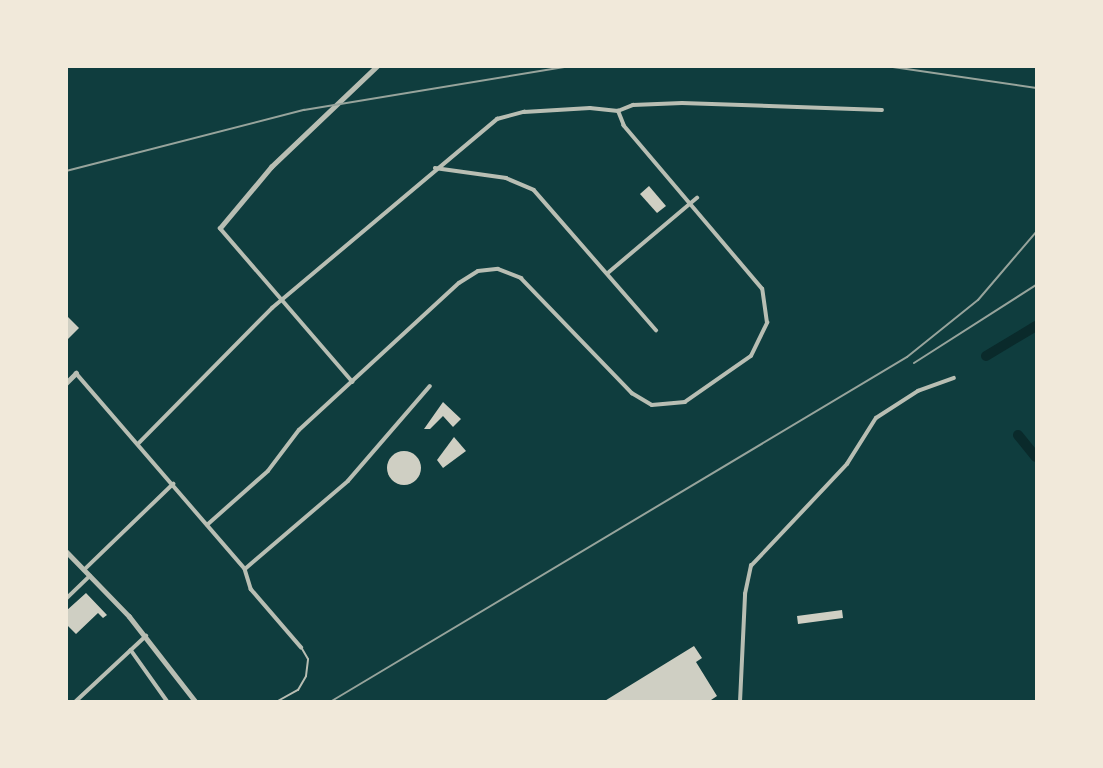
<!DOCTYPE html>
<style>
body{margin:0}
#map{position:relative;width:1103px;height:768px;overflow:hidden;background:#0f3d3e;font-family:"Golos Text",sans-serif}
div>[style]{position:absolute}
.river>*{height:10px;margin:-5px;padding:0 5px;transform-origin:5px;border-radius:5px;background:#0a2a2b}
.building>*{inset:0;background:#cfcfc3}
.round{border-radius:50%}
.service>*{height:2px;margin:-1px;padding:0 1px;transform-origin:1px;border-radius:1px;background:#b8beb3}
.minor>*{height:3.5px;margin:-1.75px;padding:0 1.75px;transform-origin:1.75px;border-radius:1.75px;background:#b8beb3}
.tertiary>*{height:4.5px;margin:-2.25px;padding:0 2.25px;transform-origin:2.25px;border-radius:2.25px;background:#b8beb3}
.rail>*{height:2px;margin:-1px;padding:0 1px;transform-origin:1px;border-radius:1px;background:#97a49c}
span{translate:-50% -50%;white-space:nowrap;text-align:center;line-height:1.15;-webkit-text-stroke:7px #f1e9da;paint-order:stroke}
.frame{position:absolute;inset:0;border:68px solid #f1e9da;pointer-events:none}
</style>
<div id="map">
<div class="river">
<div style="left:986px;top:356px;width:58px;rotate:-31deg"></div>
<div style="left:1018px;top:435px;width:28px;rotate:51deg"></div>
</div>
<div class="building">
<div style="clip-path:polygon(649px 186px,666px 206px,657px 213px,640px 194px)"></div>
<div style="clip-path:polygon(66px 315px,79px 328px,66px 341px)"></div>
<div style="clip-path:polygon(443px 402px,461px 419px,453px 427px,443px 416px,430px 429px,424px 429px)"></div>
<div style="clip-path:polygon(454px 437px,466px 451px,443px 468px,437px 460px)"></div>
<div class="round" style="left:387px;top:451px;width:34px;height:34px"></div>
<div style="clip-path:polygon(86px 593px,107px 615px,103px 618px,98px 613px,76px 634px,66px 624px,66px 611px)"></div>
<div style="clip-path:polygon(842px 610px,843px 618px,798px 624px,797px 616px)"></div>
<div style="clip-path:polygon(694px 646px,702px 658px,696px 662px,717px 696px,708px 702px,603px 702px)"></div>
</div>
<div class="service">
<div style="left:276px;top:702px;width:25px;rotate:-29deg"></div>
<div style="left:298px;top:690px;width:16px;rotate:-60deg"></div>
<div style="left:306px;top:676px;width:17px;rotate:-83deg"></div>
<div style="left:308px;top:659px;width:14px;rotate:-120deg"></div>
</div>
<div class="minor">
<div style="left:435px;top:168px;width:72px;rotate:8deg"></div>
<div style="left:506px;top:178px;width:30px;rotate:23deg"></div>
<div style="left:534px;top:190px;width:186px;rotate:48.9deg"></div>
<div style="left:220px;top:228px;width:203px;rotate:49.2deg"></div>
<div style="left:609px;top:272px;width:115px;rotate:-40.1deg"></div>
<div style="left:76px;top:373px;width:259px;rotate:49.2deg"></div>
<div style="left:245px;top:569px;width:21px;rotate:73deg"></div>
<div style="left:251px;top:589px;width:77px;rotate:49.2deg"></div>
<div style="left:138px;top:444px;width:191px;rotate:-45.4deg"></div>
<div style="left:272px;top:308px;width:294px;rotate:-40deg"></div>
<div style="left:497px;top:119px;width:28px;rotate:-15deg"></div>
<div style="left:524px;top:112px;width:66px;rotate:-3.5deg"></div>
<div style="left:590px;top:108px;width:28px;rotate:6deg"></div>
<div style="left:618px;top:111px;width:16px;rotate:-22deg"></div>
<div style="left:633px;top:105px;width:49px;rotate:-2.3deg"></div>
<div style="left:682px;top:103px;width:200px;rotate:2deg"></div>
<div style="left:207px;top:525px;width:81px;rotate:-41.5deg"></div>
<div style="left:268px;top:471px;width:51px;rotate:-52.9deg"></div>
<div style="left:299px;top:430px;width:217px;rotate:-42.6deg"></div>
<div style="left:459px;top:283px;width:22px;rotate:-32deg"></div>
<div style="left:478px;top:271px;width:20px;rotate:-6deg"></div>
<div style="left:498px;top:269px;width:25px;rotate:21deg"></div>
<div style="left:521px;top:278px;width:160px;rotate:46deg"></div>
<div style="left:632px;top:393px;width:23px;rotate:31deg"></div>
<div style="left:652px;top:405px;width:33px;rotate:-5deg"></div>
<div style="left:685px;top:402px;width:80px;rotate:-34.9deg"></div>
<div style="left:751px;top:356px;width:37px;rotate:-64deg"></div>
<div style="left:767px;top:323px;width:34px;rotate:-98deg"></div>
<div style="left:762px;top:289px;width:214px;rotate:-130.3deg"></div>
<div style="left:624px;top:126px;width:16px;rotate:-112deg"></div>
<div style="left:245px;top:569px;width:135px;rotate:-40.5deg"></div>
<div style="left:348px;top:481px;width:125px;rotate:-49.2deg"></div>
<div style="left:84px;top:570px;width:124px;rotate:-44deg"></div>
<div style="left:66px;top:599px;width:33px;rotate:-44deg"></div>
<div style="left:131px;top:650px;width:64px;rotate:54.6deg"></div>
<div style="left:75px;top:702px;width:97px;rotate:-42.9deg"></div>
<div style="left:740px;top:702px;width:108px;rotate:-87.3deg"></div>
<div style="left:745px;top:594px;width:29px;rotate:-78deg"></div>
<div style="left:751px;top:566px;width:140px;rotate:-46.7deg"></div>
<div style="left:847px;top:464px;width:54px;rotate:-57.8deg"></div>
<div style="left:876px;top:418px;width:50px;rotate:-32.7deg"></div>
<div style="left:918px;top:391px;width:38px;rotate:-20deg"></div>
</div>
<div class="tertiary">
<div style="left:220px;top:228px;width:80px;rotate:-50.1deg"></div>
<div style="left:271px;top:167px;width:146px;rotate:-43.6deg"></div>
<div style="left:66px;top:383px;width:14px;rotate:-45deg"></div>
<div style="left:66px;top:551px;width:91px;rotate:45.9deg"></div>
<div style="left:129px;top:616px;width:109px;rotate:52.1deg"></div>
</div>
<div class="rail">
<div style="left:886px;top:66px;width:152px;rotate:8.3deg"></div>
<div style="left:66px;top:171px;width:246px;rotate:-14.4deg"></div>
<div style="left:304px;top:110px;width:270px;rotate:-9.4deg"></div>
<div style="left:914px;top:363px;width:145px;rotate:-32.6deg"></div>
<div style="left:330px;top:702px;width:672px;rotate:-30.88deg"></div>
<div style="left:907px;top:357px;width:91px;rotate:-38.8deg"></div>
<div style="left:978px;top:300px;width:89px;rotate:-49.5deg"></div>
</div>
<div class="frame"></div>
</div>
